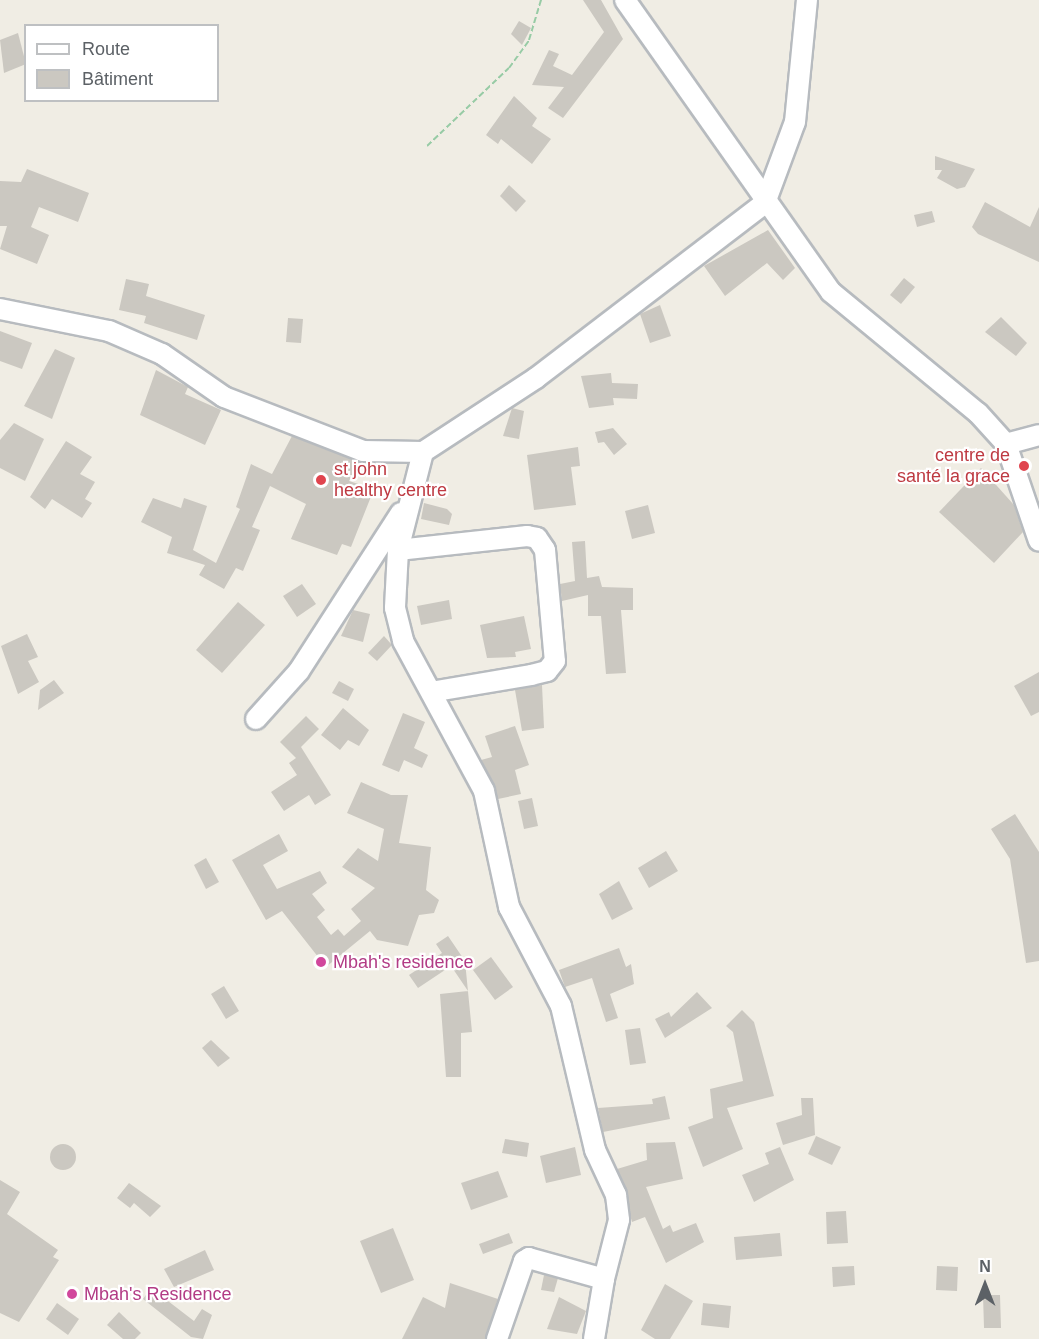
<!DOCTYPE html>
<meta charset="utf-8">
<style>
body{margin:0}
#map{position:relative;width:1039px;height:1339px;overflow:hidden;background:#f0ede4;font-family:Helvetica,sans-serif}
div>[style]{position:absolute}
.building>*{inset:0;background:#cbc8c1}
.round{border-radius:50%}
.path>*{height:2px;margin-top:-1px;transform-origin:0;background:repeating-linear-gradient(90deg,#97cba5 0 6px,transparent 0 9px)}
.roads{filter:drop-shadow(2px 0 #b7bbbf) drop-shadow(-2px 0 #b7bbbf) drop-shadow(0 2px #b7bbbf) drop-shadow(0 -2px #b7bbbf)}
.minor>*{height:20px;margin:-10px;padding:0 10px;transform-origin:10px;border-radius:10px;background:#fff}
.dots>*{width:16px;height:16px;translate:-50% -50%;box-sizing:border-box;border:3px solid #fff;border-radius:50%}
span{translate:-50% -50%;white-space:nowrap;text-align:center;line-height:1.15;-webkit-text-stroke:4.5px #fff;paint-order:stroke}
.health-label{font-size:18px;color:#be3a42}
.right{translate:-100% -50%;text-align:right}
.left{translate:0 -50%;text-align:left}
.hotel-label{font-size:18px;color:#b23c85}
.legend{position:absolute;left:24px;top:24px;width:195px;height:78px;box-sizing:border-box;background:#fff;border:2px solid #bec0c2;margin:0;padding:8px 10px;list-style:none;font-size:18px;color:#5c6166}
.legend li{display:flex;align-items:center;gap:12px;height:30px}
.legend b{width:30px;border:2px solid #bec0c2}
.north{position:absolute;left:955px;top:1255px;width:60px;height:60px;-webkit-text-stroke:4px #fff;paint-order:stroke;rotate:0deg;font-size:16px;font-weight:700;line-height:24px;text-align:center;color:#5c6166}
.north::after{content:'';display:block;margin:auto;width:21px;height:27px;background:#5c6166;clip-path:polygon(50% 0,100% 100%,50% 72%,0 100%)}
</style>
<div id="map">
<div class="building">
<div style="clip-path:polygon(583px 0,601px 0,623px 39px,563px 118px,548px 108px,564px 87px,532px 85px,549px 50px,559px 54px,553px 66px,572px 75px,604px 32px)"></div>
<div style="clip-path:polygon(519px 21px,531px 28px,522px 45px,511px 34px)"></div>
<div style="clip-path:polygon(18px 33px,26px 64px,4px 73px,0 40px)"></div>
<div style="clip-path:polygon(514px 96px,537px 118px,532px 126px,551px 139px,532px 164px,501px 139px,498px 144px,486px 135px)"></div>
<div style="clip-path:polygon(935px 156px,975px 169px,965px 187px,957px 189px,937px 178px,942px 170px,935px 170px)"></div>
<div style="clip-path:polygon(27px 169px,89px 193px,78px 222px,39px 207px,31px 227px,49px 235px,37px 264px,0 249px,7px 226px,0 226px,0 181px,21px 182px)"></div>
<div style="clip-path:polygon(509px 185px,526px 201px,516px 212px,500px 196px)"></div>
<div style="clip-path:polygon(985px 202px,1030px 227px,1039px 207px,1039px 262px,978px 234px,972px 227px)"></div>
<div style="clip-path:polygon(932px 211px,935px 222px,917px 227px,914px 215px)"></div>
<div style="clip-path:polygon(768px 230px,795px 268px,783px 280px,767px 263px,725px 296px,704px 266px)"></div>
<div style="clip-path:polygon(904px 278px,915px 287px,901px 304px,890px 295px)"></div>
<div style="clip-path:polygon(126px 279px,149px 284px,146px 296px,205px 315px,197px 340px,144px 323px,146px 316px,119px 310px)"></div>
<div style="clip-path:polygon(660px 305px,671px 336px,650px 343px,640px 314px)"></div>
<div style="clip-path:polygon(1001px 317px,1027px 343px,1016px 356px,985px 332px)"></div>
<div style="clip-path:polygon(288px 318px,303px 319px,301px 343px,286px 342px)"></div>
<div style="clip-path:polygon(0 331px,32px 343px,22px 369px,0 361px)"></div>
<div style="clip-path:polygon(55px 349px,75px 358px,52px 419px,24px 406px)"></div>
<div style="clip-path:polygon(156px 370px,188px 387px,185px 394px,221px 410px,205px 445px,140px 415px)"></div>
<div style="clip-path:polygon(611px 373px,612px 383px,638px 384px,637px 399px,613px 398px,614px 405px,589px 408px,581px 376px)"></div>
<div style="clip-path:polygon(512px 408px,524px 411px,519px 439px,503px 436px)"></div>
<div style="clip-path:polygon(14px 423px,44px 439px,25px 481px,0 468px,0 440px)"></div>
<div style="clip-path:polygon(613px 428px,627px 444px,614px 455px,604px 442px,598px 443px,595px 432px)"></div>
<div style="clip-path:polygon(292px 436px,359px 462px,349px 481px,374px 489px,351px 547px,342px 544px,337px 555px,291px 539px,306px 504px,270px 486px,252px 527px,260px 530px,243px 571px,236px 568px,224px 589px,199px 575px,205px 565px,167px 553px,172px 537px,141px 522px,153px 498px,181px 508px,184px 498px,207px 506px,193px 550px,216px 563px,240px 509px,236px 507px,251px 464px,272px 474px)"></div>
<div style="clip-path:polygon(66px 441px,92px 457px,80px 474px,95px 482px,85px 499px,92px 503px,82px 518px,52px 499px,45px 509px,30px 497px)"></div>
<div style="clip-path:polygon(578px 447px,580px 466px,571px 467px,576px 505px,534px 510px,527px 455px)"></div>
<div style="clip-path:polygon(981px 468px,1014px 505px,1023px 532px,994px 563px,939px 512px)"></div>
<div style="clip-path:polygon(424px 503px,447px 509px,452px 514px,449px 525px,421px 519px)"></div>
<div style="clip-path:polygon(648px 505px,655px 533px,632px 539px,625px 511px)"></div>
<div style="clip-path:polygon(585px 541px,587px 578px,599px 576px,602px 587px,633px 588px,633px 610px,621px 610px,626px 673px,606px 674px,601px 616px,588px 616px,588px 595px,562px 601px,560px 584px,575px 581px,572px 542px)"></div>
<div style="clip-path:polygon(302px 584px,316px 604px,297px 617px,283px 596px)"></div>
<div style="clip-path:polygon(449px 600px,452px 619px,421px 625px,417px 606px)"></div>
<div style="clip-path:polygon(238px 602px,265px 625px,222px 673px,196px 650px)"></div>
<div style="clip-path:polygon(353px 610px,370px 614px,363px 642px,341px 636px)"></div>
<div style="clip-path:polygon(524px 616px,531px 649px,515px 652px,516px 657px,487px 658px,480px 625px)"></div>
<div style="clip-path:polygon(27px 634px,38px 657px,28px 661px,39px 682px,18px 694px,1px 646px)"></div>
<div style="clip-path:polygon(384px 636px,392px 645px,377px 661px,368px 653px)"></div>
<div style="clip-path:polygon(1039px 672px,1039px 712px,1031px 716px,1014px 686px)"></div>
<div style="clip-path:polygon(54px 680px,64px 693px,38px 710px,40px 690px)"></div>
<div style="clip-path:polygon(339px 681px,354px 689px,348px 701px,332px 693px)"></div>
<div style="clip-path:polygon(542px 685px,544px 728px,522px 731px,515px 690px)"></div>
<div style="clip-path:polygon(343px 708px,369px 730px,359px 746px,348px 740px,340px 750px,321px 735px)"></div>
<div style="clip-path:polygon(403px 713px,425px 722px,414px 748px,428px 755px,422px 768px,404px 760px,399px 772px,382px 765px)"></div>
<div style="clip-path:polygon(306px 716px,319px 729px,301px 747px,331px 795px,315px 805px,309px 795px,284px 811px,271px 792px,297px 775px,289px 763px,296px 758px,280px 742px)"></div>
<div style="clip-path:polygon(515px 726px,529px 765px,515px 770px,521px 794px,498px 799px,481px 760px,492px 757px,485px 736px)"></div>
<div style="clip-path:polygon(361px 782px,391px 795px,408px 795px,399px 843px,431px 847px,426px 890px,439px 900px,434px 913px,419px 915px,408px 946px,377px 940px,370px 931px,326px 967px,282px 911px,266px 920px,232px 860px,279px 834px,288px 851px,263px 865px,277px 889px,320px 871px,327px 883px,312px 894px,325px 910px,317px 917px,331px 935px,338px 929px,344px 936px,361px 921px,351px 909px,375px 888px,342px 867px,358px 848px,378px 861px,384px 829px,347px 813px)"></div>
<div style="clip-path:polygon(532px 798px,538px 826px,524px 829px,518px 801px)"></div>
<div style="clip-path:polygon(1015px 814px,1039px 852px,1039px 961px,1026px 963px,1010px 859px,991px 829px)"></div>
<div style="clip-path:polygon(666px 851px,678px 871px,649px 888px,638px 868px)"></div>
<div style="clip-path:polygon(206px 858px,219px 882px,206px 889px,194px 865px)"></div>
<div style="clip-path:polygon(619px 881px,633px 909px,612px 920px,599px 894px)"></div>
<div style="clip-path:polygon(448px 936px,465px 961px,472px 1032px,461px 1033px,461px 1077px,446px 1077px,440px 994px,468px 991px,451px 966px,418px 988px,409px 975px,442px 953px,436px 944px)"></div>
<div style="clip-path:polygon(619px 948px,626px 967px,631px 964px,634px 984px,610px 994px,618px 1018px,606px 1022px,592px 978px,565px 987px,559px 970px)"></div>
<div style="clip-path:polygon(491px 957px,513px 987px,495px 1000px,473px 970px)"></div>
<div style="clip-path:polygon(224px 986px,239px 1011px,226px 1019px,211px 994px)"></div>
<div style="clip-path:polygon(697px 992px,712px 1008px,665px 1038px,655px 1019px,669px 1012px,671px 1017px)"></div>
<div style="clip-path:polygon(742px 1010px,754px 1022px,774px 1096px,727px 1108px,743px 1149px,703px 1167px,688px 1127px,713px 1118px,710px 1089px,743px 1081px,733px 1032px,726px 1026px)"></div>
<div style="clip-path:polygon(640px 1028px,646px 1063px,630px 1065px,625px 1030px)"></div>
<div style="clip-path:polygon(211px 1040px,230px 1058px,218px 1067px,202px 1048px)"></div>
<div style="clip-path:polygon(665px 1096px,670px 1119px,603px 1132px,598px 1108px,653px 1104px,652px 1099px)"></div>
<div style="clip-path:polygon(801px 1098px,813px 1098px,815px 1135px,783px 1145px,776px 1123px,802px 1115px)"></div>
<div style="clip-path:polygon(816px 1136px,841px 1147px,832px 1165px,808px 1154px)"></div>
<div style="clip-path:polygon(505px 1139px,529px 1143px,527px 1157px,502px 1153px)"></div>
<div style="clip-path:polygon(675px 1142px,683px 1179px,646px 1187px,663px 1229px,670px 1225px,673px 1232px,696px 1223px,704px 1242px,666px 1263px,645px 1217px,632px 1222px,617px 1169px,647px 1160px,646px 1143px)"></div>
<div class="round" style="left:50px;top:1144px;width:26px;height:26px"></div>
<div style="clip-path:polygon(575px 1147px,581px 1175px,546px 1183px,540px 1156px)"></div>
<div style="clip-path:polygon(780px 1147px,794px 1180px,754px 1202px,742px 1175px,769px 1164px,765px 1153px)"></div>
<div style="clip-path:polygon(498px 1171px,508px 1197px,471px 1210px,461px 1183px)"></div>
<div style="clip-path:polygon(0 1180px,20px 1192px,7px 1214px,58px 1250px,53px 1257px,59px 1260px,19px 1322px,0 1313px)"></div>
<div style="clip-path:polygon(129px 1183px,161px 1206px,150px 1217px,134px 1203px,130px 1208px,117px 1198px)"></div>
<div style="clip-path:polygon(846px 1211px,848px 1243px,827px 1244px,826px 1212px)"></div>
<div style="clip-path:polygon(393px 1228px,414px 1280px,381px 1293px,360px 1241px)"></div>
<div style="clip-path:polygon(509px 1233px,513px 1243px,483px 1254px,479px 1244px)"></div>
<div style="clip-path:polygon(780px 1233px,782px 1256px,736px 1260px,734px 1237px)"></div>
<div style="clip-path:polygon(205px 1250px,214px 1270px,174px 1287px,164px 1269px)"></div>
<div style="clip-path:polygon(854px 1266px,855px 1285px,833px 1287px,832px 1267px)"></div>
<div style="clip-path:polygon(937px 1266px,958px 1267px,957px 1291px,936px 1290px)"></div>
<div style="clip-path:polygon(544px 1275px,558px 1278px,554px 1292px,541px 1290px)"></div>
<div style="clip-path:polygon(450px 1283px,498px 1299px,485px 1339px,402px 1339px,423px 1297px,445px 1308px)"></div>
<div style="clip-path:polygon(665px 1284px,693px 1301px,670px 1339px,655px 1339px,641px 1330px)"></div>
<div style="clip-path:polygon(151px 1288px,194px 1321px,202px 1309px,212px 1315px,203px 1339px,191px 1337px,143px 1299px)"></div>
<div style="clip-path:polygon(983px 1295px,1000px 1295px,1001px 1328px,984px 1328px)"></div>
<div style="clip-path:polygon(559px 1297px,586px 1311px,577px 1334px,547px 1329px)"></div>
<div style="clip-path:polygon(57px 1303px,79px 1319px,68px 1335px,46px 1319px)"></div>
<div style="clip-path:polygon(703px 1303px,731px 1306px,729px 1328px,701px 1325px)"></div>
<div style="clip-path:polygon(119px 1312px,141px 1333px,135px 1339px,123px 1339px,107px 1325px)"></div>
</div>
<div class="path">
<div style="left:427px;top:146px;width:113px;rotate:-43.6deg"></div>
<div style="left:509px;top:68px;width:34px;rotate:-54deg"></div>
<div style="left:529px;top:40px;width:42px;rotate:-73.3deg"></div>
</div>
<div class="roads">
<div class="minor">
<div style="left:625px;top:0;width:357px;rotate:54.8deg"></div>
<div style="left:831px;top:292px;width:190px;rotate:39.5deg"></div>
<div style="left:978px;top:413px;width:42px;rotate:47.9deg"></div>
<div style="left:1006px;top:444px;width:102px;rotate:71.2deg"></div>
<div style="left:0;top:309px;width:111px;rotate:11.4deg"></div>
<div style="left:109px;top:331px;width:58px;rotate:23.5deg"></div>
<div style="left:162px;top:354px;width:75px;rotate:34.7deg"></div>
<div style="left:224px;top:397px;width:149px;rotate:21.2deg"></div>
<div style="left:363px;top:451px;width:60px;rotate:1deg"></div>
<div style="left:423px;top:452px;width:135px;rotate:-33.2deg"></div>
<div style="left:536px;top:378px;width:288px;rotate:-37.4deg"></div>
<div style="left:765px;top:203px;width:86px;rotate:-69.7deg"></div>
<div style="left:795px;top:122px;width:123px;rotate:-84.4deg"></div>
<div style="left:1006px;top:444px;width:34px;rotate:-15deg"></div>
<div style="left:423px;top:452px;width:101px;rotate:104.3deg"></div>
<div style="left:398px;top:550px;width:58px;rotate:93deg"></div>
<div style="left:395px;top:608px;width:34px;rotate:76deg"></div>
<div style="left:403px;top:641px;width:170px;rotate:61.6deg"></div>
<div style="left:484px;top:791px;width:119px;rotate:77.8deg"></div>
<div style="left:509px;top:907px;width:112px;rotate:62.3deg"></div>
<div style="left:561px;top:1006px;width:148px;rotate:76.7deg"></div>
<div style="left:595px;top:1150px;width:50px;rotate:65deg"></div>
<div style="left:616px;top:1195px;width:25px;rotate:83deg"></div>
<div style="left:619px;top:1220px;width:61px;rotate:104.3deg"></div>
<div style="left:604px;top:1279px;width:78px;rotate:-164.4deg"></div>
<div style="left:529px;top:1258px;width:6px;rotate:149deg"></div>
<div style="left:524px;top:1261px;width:83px;rotate:109.1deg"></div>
<div style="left:398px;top:550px;width:130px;rotate:-6.2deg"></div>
<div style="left:527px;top:536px;width:10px;rotate:11deg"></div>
<div style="left:537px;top:538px;width:14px;rotate:56deg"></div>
<div style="left:545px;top:550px;width:111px;rotate:84.9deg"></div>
<div style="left:555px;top:661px;width:13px;rotate:129deg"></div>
<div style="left:547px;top:671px;width:16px;rotate:166deg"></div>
<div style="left:531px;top:675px;width:101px;rotate:170.4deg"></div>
<div style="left:256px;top:719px;width:64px;rotate:-48.1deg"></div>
<div style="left:299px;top:671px;width:188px;rotate:-57.2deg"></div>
<div style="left:594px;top:1339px;width:61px;rotate:-80.5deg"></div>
</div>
</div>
<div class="dots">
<div style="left:1024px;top:466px;background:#e0444e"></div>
<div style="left:321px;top:480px;background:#e0444e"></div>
<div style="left:321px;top:962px;background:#d1479c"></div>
<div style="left:72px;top:1294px;background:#d1479c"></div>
</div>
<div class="health-label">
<span class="right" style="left:1010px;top:466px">centre de<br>santé la grace</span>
<span class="left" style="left:334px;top:480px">st john<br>healthy centre</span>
</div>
<div class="hotel-label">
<span class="left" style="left:333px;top:962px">Mbah's residence</span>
<span class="left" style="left:84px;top:1294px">Mbah's Residence</span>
</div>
<ul class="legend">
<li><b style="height:8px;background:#fff"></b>Route</li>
<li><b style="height:16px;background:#cbc8c1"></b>Bâtiment</li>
</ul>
<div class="north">N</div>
</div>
